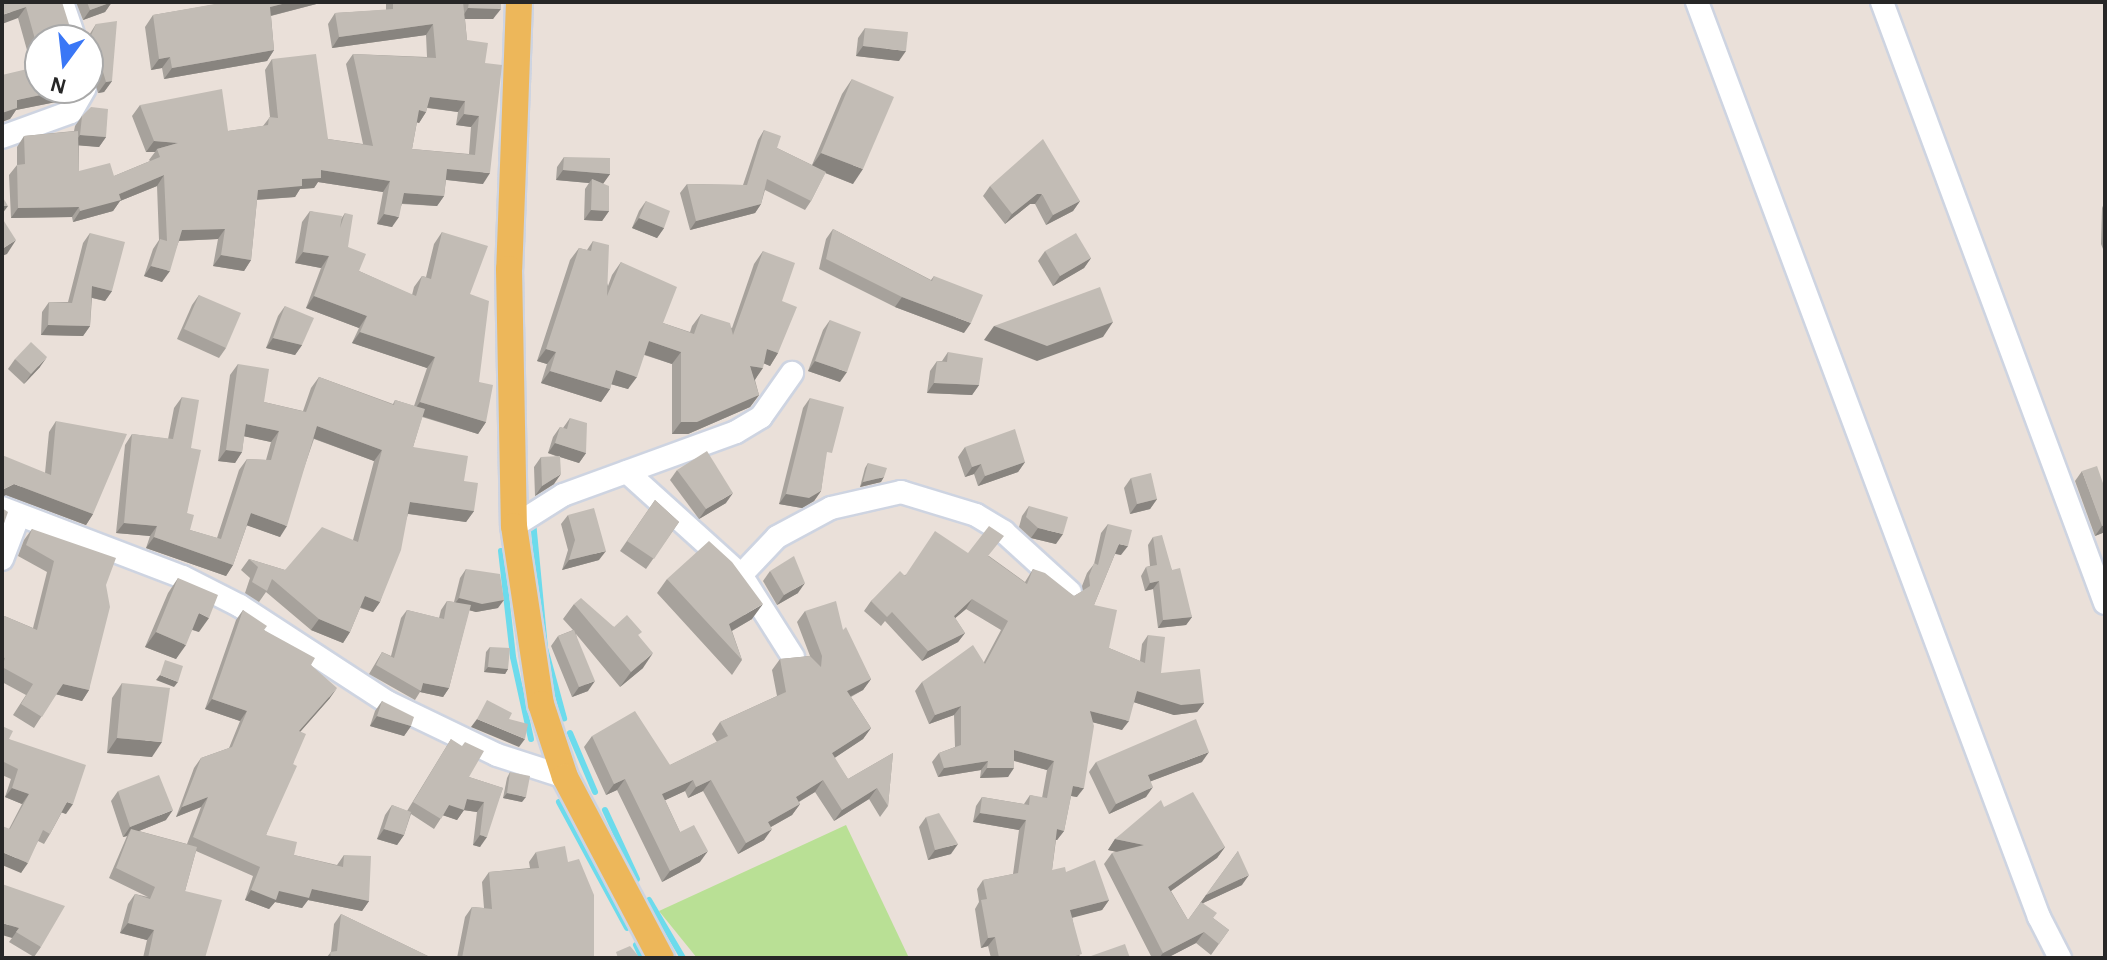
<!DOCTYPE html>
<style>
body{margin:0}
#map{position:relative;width:2107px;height:960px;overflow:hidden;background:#eae0d9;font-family:"Alegreya Sans",sans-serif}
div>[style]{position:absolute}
.green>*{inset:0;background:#b9e095}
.stream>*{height:6px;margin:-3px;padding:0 3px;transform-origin:3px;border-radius:3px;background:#6cdbec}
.roads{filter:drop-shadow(2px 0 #ced4e1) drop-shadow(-2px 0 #ced4e1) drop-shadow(0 2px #ced4e1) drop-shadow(0 -2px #ced4e1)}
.minor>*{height:22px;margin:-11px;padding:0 11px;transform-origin:11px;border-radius:11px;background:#fff}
.major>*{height:26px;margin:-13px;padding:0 13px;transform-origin:13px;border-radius:13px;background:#edb75a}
.wall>*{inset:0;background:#a7a29c}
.shaded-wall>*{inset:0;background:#88847f}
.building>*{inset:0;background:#c2bcb5}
span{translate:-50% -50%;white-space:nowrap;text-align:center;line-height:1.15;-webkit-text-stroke:8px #fff;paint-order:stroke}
.frame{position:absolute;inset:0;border:4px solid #272727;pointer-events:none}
.north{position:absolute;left:24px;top:24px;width:80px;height:80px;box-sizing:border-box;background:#fff;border:2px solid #a9a9a9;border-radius:50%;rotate:195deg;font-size:22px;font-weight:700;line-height:32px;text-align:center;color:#272727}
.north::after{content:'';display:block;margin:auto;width:28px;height:36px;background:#3a77f6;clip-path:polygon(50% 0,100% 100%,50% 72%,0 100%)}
</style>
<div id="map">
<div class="green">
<div style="clip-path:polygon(846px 825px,909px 958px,697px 958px,659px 911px)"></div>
</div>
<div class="stream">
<div style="left:533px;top:521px;width:128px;rotate:84.6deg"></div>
<div style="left:545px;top:648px;width:73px;rotate:74.8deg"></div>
<div style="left:501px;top:551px;width:107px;rotate:83.5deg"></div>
<div style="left:513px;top:657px;width:84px;rotate:77.6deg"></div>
<div style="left:570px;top:733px;width:64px;rotate:67deg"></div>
<div style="left:559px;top:802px;width:143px;rotate:61.6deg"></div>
<div style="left:605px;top:810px;width:76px;rotate:65.1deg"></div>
<div style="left:649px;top:900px;width:67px;rotate:59.6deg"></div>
<div style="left:636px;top:945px;width:14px;rotate:65deg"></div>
</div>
<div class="roads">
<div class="minor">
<div style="left:62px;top:2px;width:40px;rotate:71.1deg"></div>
<div style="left:1697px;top:2px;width:977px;rotate:69.51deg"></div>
<div style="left:2039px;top:917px;width:46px;rotate:62.9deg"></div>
<div style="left:1882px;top:2px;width:641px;rotate:69.64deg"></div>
<div style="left:2px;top:137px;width:73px;rotate:-19.9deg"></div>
<div style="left:71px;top:112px;width:28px;rotate:-60deg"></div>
<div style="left:627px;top:472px;width:154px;rotate:42.1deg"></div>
<div style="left:741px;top:575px;width:97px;rotate:57.6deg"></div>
<div style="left:2px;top:508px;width:194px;rotate:20.9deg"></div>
<div style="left:183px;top:577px;width:64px;rotate:27deg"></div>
<div style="left:240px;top:606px;width:176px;rotate:33.1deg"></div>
<div style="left:387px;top:702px;width:122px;rotate:25.7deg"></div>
<div style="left:497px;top:755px;width:71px;rotate:17.9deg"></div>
<div style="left:514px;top:526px;width:58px;rotate:-32.3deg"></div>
<div style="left:563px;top:495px;width:184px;rotate:-20deg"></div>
<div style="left:736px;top:432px;width:29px;rotate:-31deg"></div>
<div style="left:761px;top:417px;width:54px;rotate:-54.8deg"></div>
<div style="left:2px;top:559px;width:45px;rotate:-69.1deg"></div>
<div style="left:741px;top:575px;width:52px;rotate:-46.5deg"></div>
<div style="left:777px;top:537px;width:61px;rotate:-28.2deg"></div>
<div style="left:831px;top:508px;width:72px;rotate:-12.9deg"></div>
<div style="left:901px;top:492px;width:78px;rotate:17deg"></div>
<div style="left:976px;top:515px;width:33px;rotate:31deg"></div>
<div style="left:1004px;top:532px;width:89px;rotate:42.3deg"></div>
</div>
<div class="major">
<div style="left:519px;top:2px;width:267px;rotate:92.1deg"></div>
<div style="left:509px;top:269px;width:257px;rotate:88.9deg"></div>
<div style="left:514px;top:526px;width:180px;rotate:81.4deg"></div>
<div style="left:541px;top:704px;width:77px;rotate:71.8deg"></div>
<div style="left:565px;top:777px;width:205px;rotate:62.1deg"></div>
</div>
</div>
<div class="wall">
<div style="clip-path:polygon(2px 2px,62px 2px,40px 40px,40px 88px,61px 101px,16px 110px,10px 119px,32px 68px,18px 18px)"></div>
<div style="clip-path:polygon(76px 2px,112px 2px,105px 12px,83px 20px)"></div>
<div style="clip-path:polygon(218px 2px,324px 2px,271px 16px,274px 50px,267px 61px,164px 79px,162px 68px,151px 70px,145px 27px,153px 15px,218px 4px)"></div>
<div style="clip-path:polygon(evenodd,386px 2px,501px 2px,493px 19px,465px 19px,467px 40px,485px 63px,483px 184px,446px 180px,444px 196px,437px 206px,402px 204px,392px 227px,377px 224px,383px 192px,318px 182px,314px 188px,300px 189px,295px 197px,257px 200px,251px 260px,244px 271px,213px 266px,218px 239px,179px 241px,162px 282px,144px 276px,153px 249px,159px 240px,157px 186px,120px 201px,113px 211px,73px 222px,72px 217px,11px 218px,9px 175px,17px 165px,17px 147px,24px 136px,74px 131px,75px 126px,82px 116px,106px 137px,99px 147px,79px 145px,79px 171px,114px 176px,150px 161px,149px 160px,155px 152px,146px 152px,132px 116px,140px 105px,228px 131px,263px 126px,270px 117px,265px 70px,272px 59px,328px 139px,363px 144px,346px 64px,353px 54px,427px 57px,426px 35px,332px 48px,328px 24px,335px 13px,386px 10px,386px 2px,427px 108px,458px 112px,456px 125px,471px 127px,469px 154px,412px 149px,417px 122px,419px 123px,426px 112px,427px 108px)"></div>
<div style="clip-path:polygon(96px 24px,112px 81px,104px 92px,98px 93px,93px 76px,88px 76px,88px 40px,86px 40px)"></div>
<div style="clip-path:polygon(865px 28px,899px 61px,856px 56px,858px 38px)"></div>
<div style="clip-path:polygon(852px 79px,853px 184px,825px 173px,811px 201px,805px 210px,765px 190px,761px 204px,755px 213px,690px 230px,680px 193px,687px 184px,743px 185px,758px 140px,764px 130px,777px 148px,812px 165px,842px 94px)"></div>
<div style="clip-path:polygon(564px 157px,610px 174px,603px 183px,609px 211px,602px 221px,584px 220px,585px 189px,589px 183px,556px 180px,557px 167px)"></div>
<div style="clip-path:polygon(990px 186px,1080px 201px,1073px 211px,1046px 225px,1035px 204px,1030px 204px,1005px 224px,983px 196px)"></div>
<div style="clip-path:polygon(646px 201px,664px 228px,657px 238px,632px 228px,639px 211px)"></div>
<div style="clip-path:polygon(2105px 201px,2105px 254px,2101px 244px,2102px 208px)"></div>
<div style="clip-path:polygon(310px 211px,341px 219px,345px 213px,348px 247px,359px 271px,412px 295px,414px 287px,422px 276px,426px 277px,434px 244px,442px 232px,470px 294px,479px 382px,486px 422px,478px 434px,422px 417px,413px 447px,464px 481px,474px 511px,466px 522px,408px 514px,380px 602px,373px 612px,360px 608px,350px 632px,343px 643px,311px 630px,266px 592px,259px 602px,245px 593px,250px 578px,241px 570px,249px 559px,285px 570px,353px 540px,374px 461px,314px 439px,280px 537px,247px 525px,233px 565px,226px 576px,146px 548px,150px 536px,116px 533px,125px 445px,132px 434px,168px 439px,174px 408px,182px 397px,191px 448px,187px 513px,190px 530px,217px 538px,239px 470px,247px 459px,266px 460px,271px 442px,244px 436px,242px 452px,235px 463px,218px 461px,230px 375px,238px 364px,264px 402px,303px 411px,311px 388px,319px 377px,393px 404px,395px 400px,414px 406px,427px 368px,352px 343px,359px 328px,306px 308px,321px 268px,295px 263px,302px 222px)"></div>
<div style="clip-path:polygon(833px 229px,931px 280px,934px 276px,964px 333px,895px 307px,819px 269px,826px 239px)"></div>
<div style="clip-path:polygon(90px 233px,112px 291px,105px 301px,92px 298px,90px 326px,83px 336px,41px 335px,42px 312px,49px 302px,68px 302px,83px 243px)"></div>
<div style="clip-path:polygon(593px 241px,608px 286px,612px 275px,621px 262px,663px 323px,690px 332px,692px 326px,701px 314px,732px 328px,754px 264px,763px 251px,782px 301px,778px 353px,770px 366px,764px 363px,755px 380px,759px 395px,750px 407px,688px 434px,672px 434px,672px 364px,644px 355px,628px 389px,611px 384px,610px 389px,601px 402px,541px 383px,547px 364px,537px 361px,570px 260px,579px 248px,587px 250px)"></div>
<div style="clip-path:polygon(1045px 251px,1091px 258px,1084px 268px,1053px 286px,1038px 261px)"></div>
<div style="clip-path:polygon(199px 295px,226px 348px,219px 358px,177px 339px,192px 305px)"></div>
<div style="clip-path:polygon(285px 306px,302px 345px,295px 355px,266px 348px,278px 316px)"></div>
<div style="clip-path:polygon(830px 320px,840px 382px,808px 371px,823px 330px)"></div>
<div style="clip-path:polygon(948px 352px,979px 385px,972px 395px,927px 393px,930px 371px,937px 361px,942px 361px)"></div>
<div style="clip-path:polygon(15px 359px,40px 367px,24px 384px,8px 369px)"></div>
<div style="clip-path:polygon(810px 398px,825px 462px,821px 491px,814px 501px,802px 508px,779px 504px,803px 408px)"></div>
<div style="clip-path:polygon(570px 418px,586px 453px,579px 463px,560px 457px,554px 484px,535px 496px,534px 467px,541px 457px,558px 457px,548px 453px,553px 437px,560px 427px,563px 428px)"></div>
<div style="clip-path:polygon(56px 421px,93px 514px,86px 525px,6px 495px,45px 473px,49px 432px)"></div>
<div style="clip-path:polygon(965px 447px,1025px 462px,1018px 472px,978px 486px,974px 474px,965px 477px,958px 457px)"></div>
<div style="clip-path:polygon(868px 463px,881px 482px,860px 487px,865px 468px)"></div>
<div style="clip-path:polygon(677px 470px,726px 503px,699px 519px,670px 480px)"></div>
<div style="clip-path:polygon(2082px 471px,2105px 532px,2095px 536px,2075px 481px)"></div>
<div style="clip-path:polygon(1131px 478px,1157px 499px,1150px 509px,1130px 514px,1124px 488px)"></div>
<div style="clip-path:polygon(655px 500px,679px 522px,646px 569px,620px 551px)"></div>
<div style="clip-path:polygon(1029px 506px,1056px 544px,1031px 538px,1019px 527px,1022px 516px)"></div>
<div style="clip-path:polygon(568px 515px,599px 560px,562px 570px,568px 550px,561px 524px)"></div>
<div style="clip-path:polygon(1108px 524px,1121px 555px,1115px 554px,1094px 605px,1109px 648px,1140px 661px,1142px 644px,1148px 635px,1161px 673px,1204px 703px,1197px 712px,1174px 715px,1134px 702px,1122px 730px,1093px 722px,1077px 797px,1071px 796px,1064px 831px,1057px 840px,1056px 840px,1052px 870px,1066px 872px,1109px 900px,1102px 910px,1072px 917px,1080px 958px,991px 958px,988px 946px,981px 948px,975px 909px,979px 902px,977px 889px,983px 880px,1013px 874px,1019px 830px,973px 822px,976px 806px,982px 797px,1024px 804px,1030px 795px,1042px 798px,1047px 770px,1014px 761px,1008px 777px,980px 778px,981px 770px,938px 777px,932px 762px,939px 753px,955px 747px,954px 715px,929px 724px,915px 691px,922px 682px,984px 662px,1001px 630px,966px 609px,955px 618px,965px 633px,958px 642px,922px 661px,885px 621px,881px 626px,864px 611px,871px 601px,905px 575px,968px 553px,989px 556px,1025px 582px,1033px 569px,1074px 596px,1083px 591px,1082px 586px,1087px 573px,1094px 564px,1101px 533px)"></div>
<div style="clip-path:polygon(32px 529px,106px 585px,89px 690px,82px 701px,56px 694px,34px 728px,13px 715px,26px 695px,2px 682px,2px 615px,33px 628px,47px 572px,18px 556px,24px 540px)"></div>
<div style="clip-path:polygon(1153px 537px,1172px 570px,1192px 617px,1186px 625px,1158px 628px,1153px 589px,1145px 591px,1141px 576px,1146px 567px,1150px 566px,1148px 545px)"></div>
<div style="clip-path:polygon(466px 569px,498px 608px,476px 612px,469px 610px,449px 688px,443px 697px,420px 692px,415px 700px,369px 674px,382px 652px,391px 656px,401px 618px,407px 610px,439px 618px,441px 610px,447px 601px,454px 602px,460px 578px)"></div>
<div style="clip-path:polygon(770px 571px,798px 593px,777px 605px,763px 581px)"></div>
<div style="clip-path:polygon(178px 578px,199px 632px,192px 630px,176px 659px,145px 647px,168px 593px)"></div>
<div style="clip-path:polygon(667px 579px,752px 619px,732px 631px,742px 660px,732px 675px,657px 593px)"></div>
<div style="clip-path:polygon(574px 604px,614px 627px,639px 636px,643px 668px,620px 687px,576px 634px,588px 691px,572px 697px,551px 646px,558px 636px,573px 630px,563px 619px)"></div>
<div style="clip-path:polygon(243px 610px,264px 630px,311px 665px,330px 698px,300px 732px,293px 764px,266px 835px,294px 855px,337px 865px,344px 855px,369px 901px,362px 911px,308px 900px,302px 908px,275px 902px,269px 909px,245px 900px,253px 876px,196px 851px,185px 891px,205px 958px,143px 958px,147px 940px,120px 933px,128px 904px,135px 894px,148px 897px,109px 878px,127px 836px,123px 837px,111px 801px,118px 791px,166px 820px,139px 831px,187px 844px,201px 807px,176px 817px,194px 768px,201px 758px,229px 748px,240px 721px,205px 709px,236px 620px)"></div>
<div style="clip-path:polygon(805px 611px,843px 630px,871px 679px,863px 690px,851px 697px,871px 728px,863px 739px,834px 758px,848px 779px,893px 753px,888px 806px,880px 817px,869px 799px,834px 821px,815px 792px,799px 802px,800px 804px,792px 815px,771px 827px,764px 840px,738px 854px,703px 791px,688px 798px,685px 791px,665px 800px,680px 832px,700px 862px,662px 882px,617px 790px,606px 795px,584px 747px,592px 736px,670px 765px,717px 742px,712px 734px,720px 722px,777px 696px,772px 670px,780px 659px,810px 656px,797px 622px)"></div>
<div style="clip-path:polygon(490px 647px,508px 669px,505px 674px,484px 672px,486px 652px)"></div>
<div style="clip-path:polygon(122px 683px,152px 757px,107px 753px,112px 698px)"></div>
<div style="clip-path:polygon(382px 701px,411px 726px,404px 736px,370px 726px,375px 711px)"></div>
<div style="clip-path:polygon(2px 726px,9px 739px,66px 814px,62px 812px,50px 834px,44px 844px,38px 841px,21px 873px,9px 829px,22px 804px,5px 797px,11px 779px,2px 775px)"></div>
<div style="clip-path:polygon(451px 739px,469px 777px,503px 788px,480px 847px,473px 845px,477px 812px,464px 810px,457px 820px,443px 815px,434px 829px,411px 814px,404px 835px,397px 845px,377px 839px,385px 815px,392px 805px,407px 811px)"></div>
<div style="clip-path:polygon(1096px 762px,1202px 762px,1151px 781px,1146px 797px,1109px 814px,1089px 772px)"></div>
<div style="clip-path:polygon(510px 772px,522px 802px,503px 798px,507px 778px)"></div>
<div style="clip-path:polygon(1164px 807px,1225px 847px,1217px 858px,1171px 891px,1188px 920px,1238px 851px,1242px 885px,1203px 903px,1213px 918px,1229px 930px,1211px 955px,1196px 943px,1167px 958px,1152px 958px,1104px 864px,1112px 853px,1117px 852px,1108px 850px,1115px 839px)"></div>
<div style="clip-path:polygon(926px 817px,951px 854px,928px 860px,919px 827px)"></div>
<div style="clip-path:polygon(536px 852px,594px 958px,457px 958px,465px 917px,472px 907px,484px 908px,482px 882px,489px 872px,530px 868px,529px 862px)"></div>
<div style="clip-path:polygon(2px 884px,41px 947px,34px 957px,9px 942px,12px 938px)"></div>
<div style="clip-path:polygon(341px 914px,432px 958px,326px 958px,331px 952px,334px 924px)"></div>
</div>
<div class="shaded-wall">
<div style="clip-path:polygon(112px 2px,105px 12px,83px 20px,90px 10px)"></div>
<div style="clip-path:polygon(290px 2px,324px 2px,262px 18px,270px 7px)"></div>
<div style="clip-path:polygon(26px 7px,18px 18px,2px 24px,2px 15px)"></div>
<div style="clip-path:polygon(468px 8px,501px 9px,493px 19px,461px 19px)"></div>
<div style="clip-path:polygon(433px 24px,426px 35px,332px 48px,339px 37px)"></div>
<div style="clip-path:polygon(863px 46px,906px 51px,899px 61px,856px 56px)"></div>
<div style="clip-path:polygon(274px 50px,267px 61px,164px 79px,172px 68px)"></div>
<div style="clip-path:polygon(170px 57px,162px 68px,151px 70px,159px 59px)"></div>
<div style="clip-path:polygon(88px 64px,101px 65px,93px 76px,88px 76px)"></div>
<div style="clip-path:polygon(112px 81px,104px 92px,98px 93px,106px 82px)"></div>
<div style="clip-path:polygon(69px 89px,61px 101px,16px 110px,10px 119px,2px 122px,2px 113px,17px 100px)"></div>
<div style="clip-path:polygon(430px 97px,465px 101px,458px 112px,423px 107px)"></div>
<div style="clip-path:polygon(419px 110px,426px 112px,419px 123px,412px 121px)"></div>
<div style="clip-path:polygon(464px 114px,479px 116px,471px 127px,456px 125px)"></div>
<div style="clip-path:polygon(80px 135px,106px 137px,99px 147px,73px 145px)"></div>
<div style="clip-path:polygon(154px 141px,178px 143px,157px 149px,155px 152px,146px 152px)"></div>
<div style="clip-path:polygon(821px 153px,863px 169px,853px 184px,811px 167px)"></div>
<div style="clip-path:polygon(447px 169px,490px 173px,483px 184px,439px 179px)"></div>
<div style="clip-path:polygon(321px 170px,390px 181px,383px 192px,318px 182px,314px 188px,300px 189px,295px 197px,251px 200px,258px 190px,302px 179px)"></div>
<div style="clip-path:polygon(563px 170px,610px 174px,603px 184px,592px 179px,589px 183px,556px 180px)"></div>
<div style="clip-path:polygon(164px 175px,157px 186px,120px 201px,113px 211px,73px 222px,80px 211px)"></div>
<div style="clip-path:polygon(404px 193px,444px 196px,437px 206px,396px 203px)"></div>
<div style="clip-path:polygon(1037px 194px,1042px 194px,1035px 204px,1030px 204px,1005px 224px,1012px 214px)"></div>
<div style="clip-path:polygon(1080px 201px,1073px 211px,1046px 225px,1053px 215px)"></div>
<div style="clip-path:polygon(761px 204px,755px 213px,690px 230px,696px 221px)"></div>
<div style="clip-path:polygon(2px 206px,8px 206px,2px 214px)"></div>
<div style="clip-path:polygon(79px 207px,72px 217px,11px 218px,18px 208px)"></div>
<div style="clip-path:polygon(591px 210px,609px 211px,602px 221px,584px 220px)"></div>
<div style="clip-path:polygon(384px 214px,399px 217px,392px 227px,377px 224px)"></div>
<div style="clip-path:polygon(639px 218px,664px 228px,657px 238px,632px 228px)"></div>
<div style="clip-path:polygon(225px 229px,218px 239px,175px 241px,182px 230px)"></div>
<div style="clip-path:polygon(16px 240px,7px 254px,2px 256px,2px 249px)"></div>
<div style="clip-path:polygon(303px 252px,329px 256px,321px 268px,295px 263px)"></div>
<div style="clip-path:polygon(221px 255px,251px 260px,244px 271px,213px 266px)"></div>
<div style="clip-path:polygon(1091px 258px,1084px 268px,1053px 286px,1060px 276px)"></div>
<div style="clip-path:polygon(151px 266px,170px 271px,162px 282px,144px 276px)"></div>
<div style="clip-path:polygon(92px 286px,112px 291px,105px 301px,85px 296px)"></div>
<div style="clip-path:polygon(314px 296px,367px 316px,359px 328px,306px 308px)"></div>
<div style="clip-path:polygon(902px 297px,971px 323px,964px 333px,895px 307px)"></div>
<div style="clip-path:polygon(1113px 322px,1103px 337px,1037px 361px,984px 340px,994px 326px)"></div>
<div style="clip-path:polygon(48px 325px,90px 326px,83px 336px,41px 335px)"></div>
<div style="clip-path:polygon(360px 332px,435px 357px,427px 368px,352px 343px)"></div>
<div style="clip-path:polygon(273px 338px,302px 345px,295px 355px,266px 348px)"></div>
<div style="clip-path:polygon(649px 341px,681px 352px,672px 364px,640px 353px)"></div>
<div style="clip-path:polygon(546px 349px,556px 352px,547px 364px,537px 361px)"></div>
<div style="clip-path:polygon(767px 349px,778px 353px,770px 366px,758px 361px)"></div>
<div style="clip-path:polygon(47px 357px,40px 367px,24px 384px,31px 374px)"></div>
<div style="clip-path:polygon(815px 361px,847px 372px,840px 382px,808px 371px)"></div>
<div style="clip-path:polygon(750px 366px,763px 368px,754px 381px)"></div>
<div style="clip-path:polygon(616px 370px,637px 377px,628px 389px,607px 383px)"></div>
<div style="clip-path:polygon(550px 371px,610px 389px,601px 402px,541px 383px)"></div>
<div style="clip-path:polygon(934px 383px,979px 385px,972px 395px,927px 393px)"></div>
<div style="clip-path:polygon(759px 395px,750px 407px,688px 434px,672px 434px,681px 422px)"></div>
<div style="clip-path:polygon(420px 402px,486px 422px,478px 434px,412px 413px)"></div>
<div style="clip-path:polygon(246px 424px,279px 431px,271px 442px,238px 435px)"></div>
<div style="clip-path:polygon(317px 426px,382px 450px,374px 461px,310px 437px)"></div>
<div style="clip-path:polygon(555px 443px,586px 453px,579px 463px,548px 453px)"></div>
<div style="clip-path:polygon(226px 450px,242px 452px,235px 463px,218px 461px)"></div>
<div style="clip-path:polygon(1025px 462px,1018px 472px,978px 486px,985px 476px)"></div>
<div style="clip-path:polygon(981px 464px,974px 474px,965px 477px,972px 467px)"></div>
<div style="clip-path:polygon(561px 474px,554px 484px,535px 496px,542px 486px)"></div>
<div style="clip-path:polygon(884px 477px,881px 482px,860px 487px,863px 482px)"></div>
<div style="clip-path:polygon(14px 484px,93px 514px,86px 525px,6px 495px,2px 497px,2px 490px)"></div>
<div style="clip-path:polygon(821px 491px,814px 501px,802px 508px,779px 504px,786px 494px)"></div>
<div style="clip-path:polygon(733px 493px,726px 503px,699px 519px,706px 509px)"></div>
<div style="clip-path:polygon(1157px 499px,1150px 509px,1130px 514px,1137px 504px)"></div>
<div style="clip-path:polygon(410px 502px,474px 511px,466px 522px,403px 513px)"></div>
<div style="clip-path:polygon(251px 513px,287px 526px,280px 537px,243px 524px)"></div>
<div style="clip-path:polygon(124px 523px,157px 526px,150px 536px,116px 533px)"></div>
<div style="clip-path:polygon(2105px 524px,2105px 532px,2095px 536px,2102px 526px)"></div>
<div style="clip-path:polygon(1038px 528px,1063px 534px,1056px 544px,1031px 538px)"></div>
<div style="clip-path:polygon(154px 537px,233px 565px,226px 576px,146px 548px)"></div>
<div style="clip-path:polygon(1119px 544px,1128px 546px,1121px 555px,1113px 553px)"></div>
<div style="clip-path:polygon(606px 551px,599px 560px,562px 570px,569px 560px)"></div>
<div style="clip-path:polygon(1159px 581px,1153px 589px,1145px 591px,1150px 583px)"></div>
<div style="clip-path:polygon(805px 583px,798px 593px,777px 605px,784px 595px)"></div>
<div style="clip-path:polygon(365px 596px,380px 602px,373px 612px,357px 606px)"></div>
<div style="clip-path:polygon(459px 598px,504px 600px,498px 608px,476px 612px,453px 606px)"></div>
<div style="clip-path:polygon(972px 599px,966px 609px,947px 625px,954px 616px)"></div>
<div style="clip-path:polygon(763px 604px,752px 619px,721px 637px,729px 624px)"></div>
<div style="clip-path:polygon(199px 613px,209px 618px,199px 632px,188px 628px)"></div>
<div style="clip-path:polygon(1192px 617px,1186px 625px,1158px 628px,1163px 620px)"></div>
<div style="clip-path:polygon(319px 619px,350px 632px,343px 643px,311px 630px)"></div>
<div style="clip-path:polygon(156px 632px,186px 645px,176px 659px,145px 647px)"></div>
<div style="clip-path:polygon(965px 633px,958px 642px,922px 661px,928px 651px)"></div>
<div style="clip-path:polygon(653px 653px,643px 668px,620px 687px,631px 672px)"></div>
<div style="clip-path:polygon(488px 667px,508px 669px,505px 674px,484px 672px)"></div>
<div style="clip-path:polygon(160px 675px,178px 682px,174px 687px,156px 680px)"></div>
<div style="clip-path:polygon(871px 679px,863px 690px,839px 702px,847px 691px)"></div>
<div style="clip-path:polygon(595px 681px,588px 691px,572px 697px,579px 687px)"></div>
<div style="clip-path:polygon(423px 683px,449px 688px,443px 697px,420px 692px)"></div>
<div style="clip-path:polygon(63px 684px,89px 690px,82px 701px,55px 694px)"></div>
<div style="clip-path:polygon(337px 688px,330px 698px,292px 741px,299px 731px)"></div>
<div style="clip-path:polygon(1137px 691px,1204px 703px,1197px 712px,1174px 715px,1130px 701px)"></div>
<div style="clip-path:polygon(212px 699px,247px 711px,240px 721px,205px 709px)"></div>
<div style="clip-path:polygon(961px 706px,954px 715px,929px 724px,935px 715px)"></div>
<div style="clip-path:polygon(1090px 711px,1129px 721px,1122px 730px,1084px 720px)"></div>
<div style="clip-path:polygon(377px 716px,411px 726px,404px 736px,370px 726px)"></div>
<div style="clip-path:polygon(477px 719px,525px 739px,519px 747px,471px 727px)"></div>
<div style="clip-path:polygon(871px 728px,863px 739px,824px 765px,832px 753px)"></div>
<div style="clip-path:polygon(117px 738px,162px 742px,152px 757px,107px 753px)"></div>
<div style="clip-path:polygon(1014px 750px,1054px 761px,1047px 770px,1008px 759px)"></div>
<div style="clip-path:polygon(1209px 752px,1202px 762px,1141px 785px,1148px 775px)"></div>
<div style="clip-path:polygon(988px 761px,981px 770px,938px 777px,944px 768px)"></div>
<div style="clip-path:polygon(987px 768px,1014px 768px,1008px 777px,980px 778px)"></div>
<div style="clip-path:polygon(625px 779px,617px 790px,606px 795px,614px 784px)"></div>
<div style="clip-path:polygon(693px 780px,685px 791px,655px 805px,662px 794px)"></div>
<div style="clip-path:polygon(711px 780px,703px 791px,688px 798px,696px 787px)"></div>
<div style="clip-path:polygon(823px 780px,815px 792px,788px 808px,796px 797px)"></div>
<div style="clip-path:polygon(1073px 786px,1084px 788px,1077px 797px,1066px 795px)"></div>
<div style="clip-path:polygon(1153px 787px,1146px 797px,1109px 814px,1116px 804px)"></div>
<div style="clip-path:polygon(12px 788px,29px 794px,22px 804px,5px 797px)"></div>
<div style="clip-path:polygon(877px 788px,869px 799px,834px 821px,842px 810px)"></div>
<div style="clip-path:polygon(507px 793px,526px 797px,522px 802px,503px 798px)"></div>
<div style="clip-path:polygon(208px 797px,201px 807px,176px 817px,182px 807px)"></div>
<div style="clip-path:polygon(467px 799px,484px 802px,477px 812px,463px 810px,464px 810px,457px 820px,442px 815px,449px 805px)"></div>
<div style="clip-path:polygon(67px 802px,73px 804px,66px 814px,60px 812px)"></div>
<div style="clip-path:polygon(800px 804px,792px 815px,760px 833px,768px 822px)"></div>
<div style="clip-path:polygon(173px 810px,166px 820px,129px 835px,131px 829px,127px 836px,123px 837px,130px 827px)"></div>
<div style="clip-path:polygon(980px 813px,1026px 820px,1019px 830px,973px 822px)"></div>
<div style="clip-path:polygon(384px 829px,404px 835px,397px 845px,377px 839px)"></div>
<div style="clip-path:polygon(772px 829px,764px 840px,738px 854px,746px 843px)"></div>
<div style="clip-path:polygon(1057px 829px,1064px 831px,1057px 840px,1051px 839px)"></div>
<div style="clip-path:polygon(480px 835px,487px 837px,480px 847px,473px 845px)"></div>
<div style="clip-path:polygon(1115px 839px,1144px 845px,1136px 856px,1108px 850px)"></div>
<div style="clip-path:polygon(958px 844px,951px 854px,928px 860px,935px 850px)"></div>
<div style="clip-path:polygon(1225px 847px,1217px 858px,1161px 898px,1168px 887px)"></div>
<div style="clip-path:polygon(708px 851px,700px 862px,662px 882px,670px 871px)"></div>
<div style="clip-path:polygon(2px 852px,28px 863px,21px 873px,2px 865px)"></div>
<div style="clip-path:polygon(1249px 875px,1242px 885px,1199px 905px,1206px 895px)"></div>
<div style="clip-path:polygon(312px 889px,369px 901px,362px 911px,308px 900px,302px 908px,275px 902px,269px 909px,245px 900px,251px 890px,279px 891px)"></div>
<div style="clip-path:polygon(1109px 900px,1102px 910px,1064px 920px,1070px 910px)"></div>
<div style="clip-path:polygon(2px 923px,19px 928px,12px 938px,2px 935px)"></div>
<div style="clip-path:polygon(128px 923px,154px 930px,147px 940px,120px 933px)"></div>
<div style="clip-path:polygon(1204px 932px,1196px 943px,1167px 958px,1159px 958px,1163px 953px)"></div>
<div style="clip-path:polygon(995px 937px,988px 946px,981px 948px,988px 938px)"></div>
</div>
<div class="building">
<div style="clip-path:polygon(2px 2px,62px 2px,74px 40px,76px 40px,40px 40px,40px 57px,26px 7px,2px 15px)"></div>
<div style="clip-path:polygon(87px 2px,112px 2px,90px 10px)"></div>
<div style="clip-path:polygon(226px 2px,290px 2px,270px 7px,274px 50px,172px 68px,170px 57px,159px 59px,153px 15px)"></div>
<div style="clip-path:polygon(evenodd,393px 2px,463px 2px,467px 40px,488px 43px,485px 63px,502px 65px,490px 173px,447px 169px,444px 196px,404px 193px,399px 217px,384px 214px,390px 181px,321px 170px,321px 178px,302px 179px,302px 186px,258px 190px,251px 260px,221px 255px,225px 229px,182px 230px,170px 271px,151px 266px,160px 239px,167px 241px,164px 175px,119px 194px,121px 200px,80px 211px,79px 207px,18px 208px,17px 165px,25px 164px,24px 136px,78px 131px,79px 171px,110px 163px,114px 176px,160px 157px,157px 149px,178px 143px,154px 141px,140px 105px,222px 89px,228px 131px,268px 125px,269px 117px,278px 118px,272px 59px,316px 54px,328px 139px,373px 146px,353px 54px,436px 58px,433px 24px,339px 37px,335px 13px,393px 9px,393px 2px,430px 97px,465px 101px,464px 114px,479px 116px,475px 155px,412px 149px,419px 110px,426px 112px,430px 97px)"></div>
<div style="clip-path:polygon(469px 2px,501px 2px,501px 9px,468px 8px)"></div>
<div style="clip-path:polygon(117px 21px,112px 81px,106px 82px,101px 65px,88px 64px,88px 42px,96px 24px)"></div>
<div style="clip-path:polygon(865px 28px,908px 32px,906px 51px,863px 46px)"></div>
<div style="clip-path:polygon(40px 66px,40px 88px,70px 88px,69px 89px,17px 100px,17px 108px,2px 113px,2px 75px)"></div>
<div style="clip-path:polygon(852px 79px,894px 97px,863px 169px,821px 153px)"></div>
<div style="clip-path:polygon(91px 107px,108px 109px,106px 137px,80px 135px,82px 116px)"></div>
<div style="clip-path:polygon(764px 130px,781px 136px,777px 148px,826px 172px,811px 201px,767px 179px,761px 204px,696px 221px,687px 184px,747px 185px)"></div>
<div style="clip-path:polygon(1043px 139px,1080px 201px,1053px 215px,1042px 194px,1037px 194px,1012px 214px,990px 186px)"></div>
<div style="clip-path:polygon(564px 157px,610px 158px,610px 174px,563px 170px)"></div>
<div style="clip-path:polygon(592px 179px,609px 186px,609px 211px,591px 210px)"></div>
<div style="clip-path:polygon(2px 196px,8px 206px,2px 206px)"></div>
<div style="clip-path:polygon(646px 201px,670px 211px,664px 228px,639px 218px)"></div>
<div style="clip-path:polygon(310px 211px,342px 216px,340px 228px,345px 213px,353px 215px,348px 247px,366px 254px,359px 271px,416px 296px,422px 276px,431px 279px,442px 232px,488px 246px,470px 294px,489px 301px,479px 382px,493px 385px,486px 422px,420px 402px,435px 357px,360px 332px,367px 316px,314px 296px,329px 256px,303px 252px)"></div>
<div style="clip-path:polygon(2px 218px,16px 240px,2px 249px)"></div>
<div style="clip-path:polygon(833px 229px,932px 281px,934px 276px,983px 295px,971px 323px,902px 297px,826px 259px)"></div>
<div style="clip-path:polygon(90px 233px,125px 242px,112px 291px,92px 286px,90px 326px,48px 325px,49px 302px,72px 303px)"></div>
<div style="clip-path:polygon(1076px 233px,1091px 258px,1060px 276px,1045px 251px)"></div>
<div style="clip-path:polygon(593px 241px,609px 245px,607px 296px,621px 262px,677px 287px,663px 323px,694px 334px,701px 314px,730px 323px,733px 335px,763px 251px,795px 263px,782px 301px,797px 307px,778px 353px,767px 349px,763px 368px,750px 366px,759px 395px,697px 422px,681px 422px,681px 352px,649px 341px,637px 377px,616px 370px,610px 389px,550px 371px,556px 352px,546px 349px,579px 248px,591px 251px)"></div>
<div style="clip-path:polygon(1100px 287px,1113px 322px,1047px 346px,994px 326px)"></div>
<div style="clip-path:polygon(199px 295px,241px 313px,226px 348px,184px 329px)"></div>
<div style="clip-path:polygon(285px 306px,314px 318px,302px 345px,273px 338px)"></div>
<div style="clip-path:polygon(830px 320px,861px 332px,847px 372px,815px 361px)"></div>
<div style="clip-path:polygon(31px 342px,47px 357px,31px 374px,15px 359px)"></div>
<div style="clip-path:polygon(948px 352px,983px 358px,979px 385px,934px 383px,937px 361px,947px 362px)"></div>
<div style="clip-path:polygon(238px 364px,269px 369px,264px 402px,306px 412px,319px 377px,394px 405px,395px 400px,425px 409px,413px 447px,468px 456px,464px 481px,478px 483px,474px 511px,410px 502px,401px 550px,380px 602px,365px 596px,350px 632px,319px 619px,272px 579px,267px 591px,252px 582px,258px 567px,249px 559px,285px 570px,322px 527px,358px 542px,382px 450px,317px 426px,287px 526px,251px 513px,233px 565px,154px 537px,157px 526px,124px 523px,132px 434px,173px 439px,182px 397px,199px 400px,191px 448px,201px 450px,187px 513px,194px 515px,190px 530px,221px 539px,247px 459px,271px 460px,279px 431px,246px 424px,242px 452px,226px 450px)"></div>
<div style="clip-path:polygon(810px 398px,844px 407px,832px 453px,827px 452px,821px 491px,809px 498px,786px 494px)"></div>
<div style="clip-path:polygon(570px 418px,587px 423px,586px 453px,555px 443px,560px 427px,567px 429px)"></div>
<div style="clip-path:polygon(56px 421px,127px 434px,93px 514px,14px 484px,2px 490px,2px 455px,51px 475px)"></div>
<div style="clip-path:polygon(1015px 429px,1025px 462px,985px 476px,981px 464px,972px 467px,965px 447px)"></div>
<div style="clip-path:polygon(707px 451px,733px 493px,706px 509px,677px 470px)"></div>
<div style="clip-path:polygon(560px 456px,561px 474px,542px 486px,541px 457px)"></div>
<div style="clip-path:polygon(868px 463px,887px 468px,884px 477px,863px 482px)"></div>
<div style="clip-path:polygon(2097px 466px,2105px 489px,2105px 524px,2102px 526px,2082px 471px)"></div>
<div style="clip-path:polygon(1151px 473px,1157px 499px,1137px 504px,1131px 478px)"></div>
<div style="clip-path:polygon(655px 500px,679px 522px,654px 559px,627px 541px)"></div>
<div style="clip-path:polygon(1029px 506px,1068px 517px,1063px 534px,1038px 528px,1026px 517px)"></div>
<div style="clip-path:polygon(2px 508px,8px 512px,2px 529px)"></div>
<div style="clip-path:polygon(594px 508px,606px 551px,569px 560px,575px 540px,568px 515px)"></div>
<div style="clip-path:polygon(1108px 524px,1132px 530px,1128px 546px,1119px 544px,1094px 605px,1117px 610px,1109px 648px,1145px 663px,1148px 635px,1165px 637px,1161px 673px,1200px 669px,1204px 703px,1181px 705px,1137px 691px,1129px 721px,1090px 711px,1094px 726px,1084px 788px,1073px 786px,1064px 831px,1057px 829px,1052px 870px,1065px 867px,1066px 872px,1095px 860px,1109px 900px,1070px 910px,1082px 954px,1069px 958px,999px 958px,995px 937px,988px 938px,981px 900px,987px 899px,983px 880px,1018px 873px,1026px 820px,980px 813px,982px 797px,1029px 805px,1030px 795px,1047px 798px,1054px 761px,1014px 750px,1014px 768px,987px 768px,988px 761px,944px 768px,939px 753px,961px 745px,961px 706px,935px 715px,922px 682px,973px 645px,985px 664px,1008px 621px,972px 599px,954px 616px,965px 633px,928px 651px,892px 612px,887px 617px,871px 601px,900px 571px,905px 576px,935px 531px,968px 553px,989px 526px,1004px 536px,988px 556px,1027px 584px,1033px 569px,1045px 573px,1074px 596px,1090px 586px,1089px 576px,1094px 563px,1098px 565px)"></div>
<div style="clip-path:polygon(32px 529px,116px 558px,106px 585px,110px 607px,89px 690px,63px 684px,42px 717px,21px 704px,33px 684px,2px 667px,5px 658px,2px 657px,2px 615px,37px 630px,54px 561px,26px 545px)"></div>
<div style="clip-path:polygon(1162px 535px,1172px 570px,1180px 568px,1192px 617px,1163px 620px,1159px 581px,1150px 583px,1146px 567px,1157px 565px,1153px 537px)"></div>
<div style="clip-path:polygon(709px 541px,732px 562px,763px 604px,729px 624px,742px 660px,667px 579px)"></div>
<div style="clip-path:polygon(794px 556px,805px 583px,784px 595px,770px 571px)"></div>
<div style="clip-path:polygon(466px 569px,500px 574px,504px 600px,482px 604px,459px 598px)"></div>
<div style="clip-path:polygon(178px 578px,218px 595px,209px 618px,199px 613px,186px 645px,156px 632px)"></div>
<div style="clip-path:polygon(581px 598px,614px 627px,627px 615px,642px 632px,638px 635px,653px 653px,631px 672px,574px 604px)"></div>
<div style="clip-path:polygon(447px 601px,471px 605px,449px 688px,423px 683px,421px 691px,376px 665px,382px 652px,394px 658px,407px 610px,444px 619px)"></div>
<div style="clip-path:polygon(836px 601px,843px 630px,846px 627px,871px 679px,847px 691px,871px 728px,832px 753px,848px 779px,893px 753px,888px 806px,877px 788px,842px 810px,823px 780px,796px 797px,800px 804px,768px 822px,772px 829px,746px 843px,711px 780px,696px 787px,693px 780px,662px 794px,680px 832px,694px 825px,708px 851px,670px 871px,625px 779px,614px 784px,592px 736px,635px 711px,670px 765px,728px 736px,720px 722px,786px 692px,780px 659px,810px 656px,821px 667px,822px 656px,805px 611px)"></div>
<div style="clip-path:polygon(243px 610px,267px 626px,264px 630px,315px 658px,311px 665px,337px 688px,299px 731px,306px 734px,293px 764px,297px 766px,266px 835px,297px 842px,294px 855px,343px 867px,344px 855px,371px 856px,369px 901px,312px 889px,309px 898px,279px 891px,276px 900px,251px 890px,260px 867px,193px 837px,208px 797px,182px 807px,201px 758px,232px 747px,247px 711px,212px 699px)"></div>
<div style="clip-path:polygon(574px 630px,595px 681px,579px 687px,558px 636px)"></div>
<div style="clip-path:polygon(490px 647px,510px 648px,508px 669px,488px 667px)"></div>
<div style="clip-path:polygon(165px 660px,183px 666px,178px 682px,160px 675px)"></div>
<div style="clip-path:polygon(122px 683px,170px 688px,162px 742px,117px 738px)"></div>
<div style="clip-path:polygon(487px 700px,512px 713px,509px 719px,528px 724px,525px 739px,477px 719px)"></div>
<div style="clip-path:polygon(382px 701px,414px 717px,411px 726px,377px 716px)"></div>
<div style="clip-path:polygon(1196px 719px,1209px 752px,1148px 775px,1153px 787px,1116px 804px,1096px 762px)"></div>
<div style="clip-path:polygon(2px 726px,13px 731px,9px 739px,86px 765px,73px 804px,67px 802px,50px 834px,43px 830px,28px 863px,2px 852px,2px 826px,10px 829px,29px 794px,12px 788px,18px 769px,2px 761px)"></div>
<div style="clip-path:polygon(451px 739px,462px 746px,465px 742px,484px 751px,469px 777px,503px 788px,487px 837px,480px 835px,484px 802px,467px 799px,464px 810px,449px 805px,441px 819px,413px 802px)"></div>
<div style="clip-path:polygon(510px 772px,530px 776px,526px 797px,507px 793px)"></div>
<div style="clip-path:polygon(159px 775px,173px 810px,130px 827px,118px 791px)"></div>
<div style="clip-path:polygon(1193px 792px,1225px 847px,1168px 887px,1188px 920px,1201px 902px,1217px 913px,1213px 918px,1229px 930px,1219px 944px,1204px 932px,1163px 953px,1112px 853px,1144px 845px,1115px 839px,1161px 800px,1164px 807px)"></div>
<div style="clip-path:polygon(392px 805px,411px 812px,404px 835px,384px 829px)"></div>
<div style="clip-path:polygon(939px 813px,958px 844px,935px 850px,926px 817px)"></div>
<div style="clip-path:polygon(131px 829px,197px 847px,185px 891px,222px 900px,205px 958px,148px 958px,154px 930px,128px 923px,135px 894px,150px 899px,155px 887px,116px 868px)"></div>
<div style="clip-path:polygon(565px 846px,568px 862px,579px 859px,594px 895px,594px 958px,462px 958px,472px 907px,492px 909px,489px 872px,539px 868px,536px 852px)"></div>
<div style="clip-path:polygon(1238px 851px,1249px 875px,1206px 895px)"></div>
<div style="clip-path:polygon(2px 884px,65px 906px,41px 947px,16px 932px,19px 928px,2px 923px)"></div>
<div style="clip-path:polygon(341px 914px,432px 958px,331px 958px,330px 952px,337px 951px)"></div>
<div style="clip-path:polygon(1125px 944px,1130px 958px,1092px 958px,1091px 956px)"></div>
<div style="clip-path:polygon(630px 946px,640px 958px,618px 958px,616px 952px)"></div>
</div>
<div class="frame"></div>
<div class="north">N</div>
</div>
